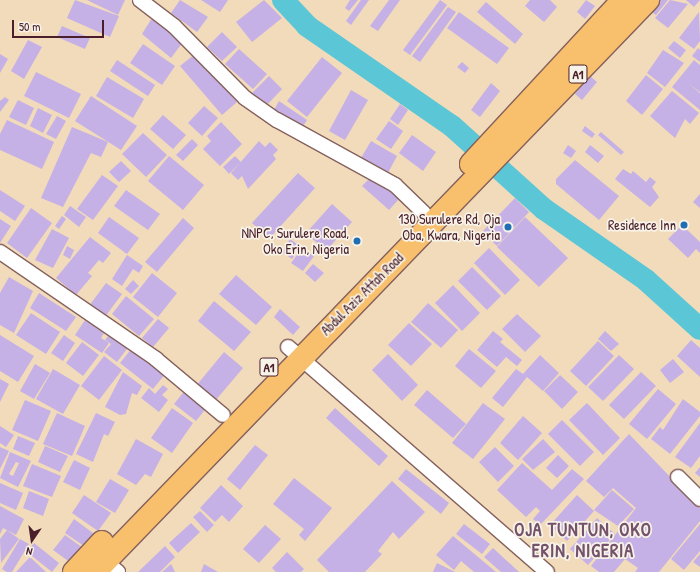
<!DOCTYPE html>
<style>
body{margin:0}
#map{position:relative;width:700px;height:572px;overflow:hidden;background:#f2dbbb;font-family:"Patrick Hand",sans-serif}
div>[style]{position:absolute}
.river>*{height:22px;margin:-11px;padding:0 11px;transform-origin:11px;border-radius:11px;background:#5bc6d6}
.building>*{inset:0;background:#c5b1e5}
.roads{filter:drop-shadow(1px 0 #85615d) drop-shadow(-1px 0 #85615d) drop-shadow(0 1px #85615d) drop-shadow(0 -1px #85615d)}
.minor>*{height:14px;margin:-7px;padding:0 7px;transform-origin:7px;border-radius:7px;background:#fff}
.trunk>*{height:22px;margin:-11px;padding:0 11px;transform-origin:11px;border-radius:11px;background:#f8bf6c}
.dots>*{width:11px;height:11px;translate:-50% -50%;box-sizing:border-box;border:2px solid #f7f3e8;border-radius:50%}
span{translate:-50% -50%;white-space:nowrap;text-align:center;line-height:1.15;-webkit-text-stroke:3.5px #f7f3e8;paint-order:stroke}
.shield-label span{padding:1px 3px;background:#f7f3e8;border:1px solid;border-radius:3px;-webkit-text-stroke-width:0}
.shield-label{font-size:13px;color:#4a1f2b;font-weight:700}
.poi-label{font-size:14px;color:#4a1f2b}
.right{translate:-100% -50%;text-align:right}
.street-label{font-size:14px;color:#4a1f2b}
.district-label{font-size:18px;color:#75526c;font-weight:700;letter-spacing:1px}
.north{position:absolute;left:12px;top:520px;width:40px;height:40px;-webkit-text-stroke:3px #f7f3e8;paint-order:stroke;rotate:193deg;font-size:11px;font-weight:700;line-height:16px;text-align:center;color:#4a1f2b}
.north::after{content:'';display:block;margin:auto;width:14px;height:18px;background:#4a1f2b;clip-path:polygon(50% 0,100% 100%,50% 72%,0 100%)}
.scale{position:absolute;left:12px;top:20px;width:92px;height:18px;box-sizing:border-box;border:2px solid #4a1f2b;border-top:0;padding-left:5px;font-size:12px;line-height:14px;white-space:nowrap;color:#4a1f2b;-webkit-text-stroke:3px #f7f3e8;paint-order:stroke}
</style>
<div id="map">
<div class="river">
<div style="left:283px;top:0;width:35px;rotate:47deg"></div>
<div style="left:307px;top:26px;width:176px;rotate:34.6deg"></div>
<div style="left:452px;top:126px;width:124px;rotate:42.1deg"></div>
<div style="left:544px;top:209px;width:124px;rotate:34.8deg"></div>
<div style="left:646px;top:280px;width:73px;rotate:42.2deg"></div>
</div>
<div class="building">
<div style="clip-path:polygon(75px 0,119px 16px,110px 37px,67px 18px)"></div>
<div style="clip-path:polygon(87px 0,125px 0,118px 15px)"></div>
<div style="clip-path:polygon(180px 0,208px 17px,197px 32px,171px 13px)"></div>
<div style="clip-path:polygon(201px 0,228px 0,220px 12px)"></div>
<div style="clip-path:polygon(264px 0,282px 18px,252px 42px,236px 22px)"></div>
<div style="clip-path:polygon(350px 0,358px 0,349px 11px,345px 8px)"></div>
<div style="clip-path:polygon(361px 0,369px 0,351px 25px,346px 21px)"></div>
<div style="clip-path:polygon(389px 0,400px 0,378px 31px,370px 26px)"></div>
<div style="clip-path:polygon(440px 0,447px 5px,410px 55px,403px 50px)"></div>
<div style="clip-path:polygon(530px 0,550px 0,557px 7px,544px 22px,525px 6px)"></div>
<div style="clip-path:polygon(586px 0,595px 6px,585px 19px,577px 12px)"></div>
<div style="clip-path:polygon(659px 0,668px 0,656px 15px,650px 11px)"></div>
<div style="clip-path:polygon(670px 0,688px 4px,668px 28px,655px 18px)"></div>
<div style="clip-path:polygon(686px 0,700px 0,694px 7px)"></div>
<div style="clip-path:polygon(486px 2px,523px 34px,515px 44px,477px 12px)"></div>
<div style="clip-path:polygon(448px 7px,456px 12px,420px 62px,412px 56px)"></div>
<div style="clip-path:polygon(459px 12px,509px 48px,497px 64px,447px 28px)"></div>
<div style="clip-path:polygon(699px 12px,700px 41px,694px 49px,679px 38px)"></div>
<div style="clip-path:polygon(152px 18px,183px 42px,171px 58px,142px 34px)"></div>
<div style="clip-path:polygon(62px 26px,90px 38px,85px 49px,57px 37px)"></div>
<div style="clip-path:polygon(222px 32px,237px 47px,222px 61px,207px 47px)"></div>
<div style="clip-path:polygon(28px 40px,42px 47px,24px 79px,11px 71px)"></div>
<div style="clip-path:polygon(674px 41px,686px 50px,680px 58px,668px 48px)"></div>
<div style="clip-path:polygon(143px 44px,175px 66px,162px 85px,130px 63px)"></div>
<div style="clip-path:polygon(698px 48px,700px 50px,700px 62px,692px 56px)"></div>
<div style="clip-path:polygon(239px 49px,267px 74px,253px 89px,225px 64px)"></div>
<div style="clip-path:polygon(663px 50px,684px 63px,665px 87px,647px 73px)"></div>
<div style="clip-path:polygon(0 54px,8px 59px,0 73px)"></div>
<div style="clip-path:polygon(195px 54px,237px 102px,222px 115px,180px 66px)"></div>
<div style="clip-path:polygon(322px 57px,342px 73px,307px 117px,287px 101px)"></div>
<div style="clip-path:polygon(117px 60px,155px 85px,148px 96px,110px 71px)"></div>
<div style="clip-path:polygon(694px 60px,700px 65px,700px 92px,689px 84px,700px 93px,700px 110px,672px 87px)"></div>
<div style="clip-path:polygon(462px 62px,469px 68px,465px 73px,457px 67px)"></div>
<div style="clip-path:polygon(36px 72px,81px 94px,69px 118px,24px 96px)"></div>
<div style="clip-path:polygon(646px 75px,663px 89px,642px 115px,626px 101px)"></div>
<div style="clip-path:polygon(269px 76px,282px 89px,266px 106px,252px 93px)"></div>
<div style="clip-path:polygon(590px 76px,597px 82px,582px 100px,575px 94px)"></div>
<div style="clip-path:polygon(107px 77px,144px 99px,133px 118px,96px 96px)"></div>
<div style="clip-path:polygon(491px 83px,500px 91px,480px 117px,471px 110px)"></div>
<div style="clip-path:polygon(351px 90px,368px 100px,345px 140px,329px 131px)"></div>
<div style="clip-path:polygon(672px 91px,699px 113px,690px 124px,685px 119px,675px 138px,650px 116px)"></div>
<div style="clip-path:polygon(91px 96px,137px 126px,121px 150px,75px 121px)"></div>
<div style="clip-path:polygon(5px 97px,9px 100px,0 112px,0 101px)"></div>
<div style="clip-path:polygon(18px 100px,34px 108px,26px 125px,9px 117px)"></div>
<div style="clip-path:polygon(279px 101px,307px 120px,302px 128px,274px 110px)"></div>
<div style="clip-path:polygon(400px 104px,408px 110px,398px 125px,390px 119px)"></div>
<div style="clip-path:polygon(204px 106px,218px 118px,202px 136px,188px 123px)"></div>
<div style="clip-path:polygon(38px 108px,52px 115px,43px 133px,30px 126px)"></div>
<div style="clip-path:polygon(163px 115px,186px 135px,173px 149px,150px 129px)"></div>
<div style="clip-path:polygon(57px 116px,66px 121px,56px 139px,46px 134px)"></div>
<div style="clip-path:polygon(7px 120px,54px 142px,42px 169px,0 150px,0 134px)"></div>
<div style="clip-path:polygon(389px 121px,403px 131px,391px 149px,376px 139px)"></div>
<div style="clip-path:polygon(221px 122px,242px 144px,220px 166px,203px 149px,211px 141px,207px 136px)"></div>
<div style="clip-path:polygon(585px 126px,595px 134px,592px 138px,582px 131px)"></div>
<div style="clip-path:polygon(72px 127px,108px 142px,101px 157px,91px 153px,63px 207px,41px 198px)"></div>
<div style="clip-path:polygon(601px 132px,624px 152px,621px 155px,598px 135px)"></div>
<div style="clip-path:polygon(143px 133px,167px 155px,146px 177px,122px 154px)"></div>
<div style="clip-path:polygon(412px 135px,436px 152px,423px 171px,399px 153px)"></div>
<div style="clip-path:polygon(192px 139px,198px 145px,183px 161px,176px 155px)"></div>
<div style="clip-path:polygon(259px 141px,265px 147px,270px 142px,278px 150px,273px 155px,276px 159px,248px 189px,242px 176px,238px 180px,231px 173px)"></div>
<div style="clip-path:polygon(371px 141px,397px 156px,388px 173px,361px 158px)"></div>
<div style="clip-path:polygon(568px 145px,576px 151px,571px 158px,563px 153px)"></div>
<div style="clip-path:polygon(590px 145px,604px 156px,598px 163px,585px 152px)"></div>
<div style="clip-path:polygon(169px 156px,204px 185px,183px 210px,148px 181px)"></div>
<div style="clip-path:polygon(235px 156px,241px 162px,229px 174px,223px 167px)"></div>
<div style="clip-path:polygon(575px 160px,619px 196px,599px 220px,556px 184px,556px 179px)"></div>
<div style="clip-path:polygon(121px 161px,131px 171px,119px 182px,109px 172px)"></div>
<div style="clip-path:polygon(623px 169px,631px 174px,633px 171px,646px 182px,650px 177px,656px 182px,652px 187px,659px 197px,650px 207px,615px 179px)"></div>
<div style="clip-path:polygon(298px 173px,315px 188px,269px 239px,252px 223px)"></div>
<div style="clip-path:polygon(102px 175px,118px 186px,93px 220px,77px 209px)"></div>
<div style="clip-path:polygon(373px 175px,399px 199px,389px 210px,362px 186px)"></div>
<div style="clip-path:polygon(0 190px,25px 206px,15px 221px,0 211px)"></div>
<div style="clip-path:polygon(126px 190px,160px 214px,148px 230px,114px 206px)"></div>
<div style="clip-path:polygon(700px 194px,700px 208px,693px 202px)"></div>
<div style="clip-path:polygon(515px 198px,529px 212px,497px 246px,482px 232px)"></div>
<div style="clip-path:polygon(332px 204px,352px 222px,326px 251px,306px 233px)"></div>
<div style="clip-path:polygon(70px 206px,86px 217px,79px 227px,64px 215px)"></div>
<div style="clip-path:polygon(31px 208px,52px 223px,27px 258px,7px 243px)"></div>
<div style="clip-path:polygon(62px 216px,66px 219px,59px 229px,55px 226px)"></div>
<div style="clip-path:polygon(109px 217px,139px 238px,127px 254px,98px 233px)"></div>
<div style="clip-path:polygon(525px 217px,568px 258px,539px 287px,497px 247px)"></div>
<div style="clip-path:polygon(183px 218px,194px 228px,157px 272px,145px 262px)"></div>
<div style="clip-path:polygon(0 219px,11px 226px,0 243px)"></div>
<div style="clip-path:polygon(682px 225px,700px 242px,700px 253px,696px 249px,688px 258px,668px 239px)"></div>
<div style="clip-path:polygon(52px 229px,69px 238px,53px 268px,35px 260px)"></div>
<div style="clip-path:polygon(90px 237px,111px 253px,103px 263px,99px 260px,88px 273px,92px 276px,76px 295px,56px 278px)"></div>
<div style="clip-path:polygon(290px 239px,300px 246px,292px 259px,282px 252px)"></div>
<div style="clip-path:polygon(67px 246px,74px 250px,70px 259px,63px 255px)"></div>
<div style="clip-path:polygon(302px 248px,314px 256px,303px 271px,291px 263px)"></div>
<div style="clip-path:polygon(489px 248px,520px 280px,505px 295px,474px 263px)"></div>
<div style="clip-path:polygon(127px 255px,143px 266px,139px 273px,133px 269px,122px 286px,112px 279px)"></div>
<div style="clip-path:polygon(313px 264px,324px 273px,315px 282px,305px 273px)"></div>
<div style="clip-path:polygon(472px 267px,501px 296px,487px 310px,458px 281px)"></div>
<div style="clip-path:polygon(152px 273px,177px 293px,158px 317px,133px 297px)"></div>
<div style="clip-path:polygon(236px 275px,272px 307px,256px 325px,219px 294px)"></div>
<div style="clip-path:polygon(9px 277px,33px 291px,14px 333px,0 325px,0 293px)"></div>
<div style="clip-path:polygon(133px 280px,139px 286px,131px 294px,125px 289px)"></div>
<div style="clip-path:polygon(106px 283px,122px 294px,105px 317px,89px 306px)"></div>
<div style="clip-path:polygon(453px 285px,480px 313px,462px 331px,435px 303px)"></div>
<div style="clip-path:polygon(39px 293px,76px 317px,66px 331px,30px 308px)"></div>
<div style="clip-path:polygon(126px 296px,154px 319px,139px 336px,112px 314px)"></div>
<div style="clip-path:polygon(214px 301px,251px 332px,234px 351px,198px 321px)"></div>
<div style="clip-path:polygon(428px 303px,458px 330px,441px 348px,411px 322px)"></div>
<div style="clip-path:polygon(280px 309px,300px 327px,293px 335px,274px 317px)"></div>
<div style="clip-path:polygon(31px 313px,60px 332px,46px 354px,16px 335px)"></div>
<div style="clip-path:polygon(517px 314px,541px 336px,525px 352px,502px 329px)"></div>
<div style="clip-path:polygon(158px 319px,169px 328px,153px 347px,142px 338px)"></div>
<div style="clip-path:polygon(85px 320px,104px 333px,101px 338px,109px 343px,102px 353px,75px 335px)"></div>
<div style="clip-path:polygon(409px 323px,432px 344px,411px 366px,388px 345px)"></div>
<div style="clip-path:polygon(112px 331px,130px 345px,117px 362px,104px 352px,111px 344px,105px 340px)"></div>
<div style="clip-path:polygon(493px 331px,503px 339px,500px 342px,522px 360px,517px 366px,506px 357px,497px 367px,477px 350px)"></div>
<div style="clip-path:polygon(605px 331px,619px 344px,611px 351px,598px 339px)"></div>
<div style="clip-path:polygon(0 335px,34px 356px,18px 382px,0 371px)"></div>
<div style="clip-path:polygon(64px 335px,75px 343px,63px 361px,51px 353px)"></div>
<div style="clip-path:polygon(691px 340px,700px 348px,700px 377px,677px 356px)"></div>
<div style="clip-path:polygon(598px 341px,614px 356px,586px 386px,570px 371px)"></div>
<div style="clip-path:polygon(82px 342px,99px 355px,83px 376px,66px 363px)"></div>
<div style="clip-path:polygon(133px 347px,166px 373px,153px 389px,120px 363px)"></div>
<div style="clip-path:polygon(469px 349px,496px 371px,481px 388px,455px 366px)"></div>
<div style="clip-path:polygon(224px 352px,243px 368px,215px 401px,196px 386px)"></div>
<div style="clip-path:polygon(388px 354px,418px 385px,402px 401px,372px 370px)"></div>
<div style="clip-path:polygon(540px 355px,559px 373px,543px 391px,527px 377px,503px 407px,492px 398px,516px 369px,523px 374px)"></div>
<div style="clip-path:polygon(619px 355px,634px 369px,603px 401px,588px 387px)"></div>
<div style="clip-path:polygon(104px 356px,122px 370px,99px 400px,81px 386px)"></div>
<div style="clip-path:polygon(673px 359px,684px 372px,670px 383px,660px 370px)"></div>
<div style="clip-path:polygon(35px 364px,50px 373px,34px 399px,20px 391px)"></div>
<div style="clip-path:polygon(53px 369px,80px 385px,63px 414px,36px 399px)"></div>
<div style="clip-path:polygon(123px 372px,142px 386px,137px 395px,132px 393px,126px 414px,120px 415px,105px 407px)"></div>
<div style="clip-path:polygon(641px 372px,656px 386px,624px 419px,609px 405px)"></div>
<div style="clip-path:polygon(560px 375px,578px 392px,562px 409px,544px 391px)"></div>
<div style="clip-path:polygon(0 379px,9px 384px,0 402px)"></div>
<div style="clip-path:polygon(163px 385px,168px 389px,162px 395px,168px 400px,159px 412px,141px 398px,149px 388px,155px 394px)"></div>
<div style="clip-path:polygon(186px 389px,208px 406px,196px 421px,174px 404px)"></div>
<div style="clip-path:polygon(658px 389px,676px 404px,647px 439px,629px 424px)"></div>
<div style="clip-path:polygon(427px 390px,466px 424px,453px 438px,414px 405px)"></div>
<div style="clip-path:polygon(683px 399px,700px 412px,700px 416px,670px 454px,651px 439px,660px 427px,663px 430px)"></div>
<div style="clip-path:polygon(25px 400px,51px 411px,38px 441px,12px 430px)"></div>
<div style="clip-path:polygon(483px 403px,505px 419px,473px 459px,452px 443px)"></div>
<div style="clip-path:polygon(587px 403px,620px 438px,603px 455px,569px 420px)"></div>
<div style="clip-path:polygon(172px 408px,193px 423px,172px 453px,151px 438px)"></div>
<div style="clip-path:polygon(335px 408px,388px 456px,379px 466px,326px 418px)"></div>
<div style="clip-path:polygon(57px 413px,85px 426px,72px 456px,43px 444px)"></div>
<div style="clip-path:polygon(96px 413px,115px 422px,108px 436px,104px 434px,93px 462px,76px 454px)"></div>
<div style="clip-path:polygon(523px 416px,542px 433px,518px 460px,500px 443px)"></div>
<div style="clip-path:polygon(562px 420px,594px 452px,580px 466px,548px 434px)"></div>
<div style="clip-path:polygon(700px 423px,700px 456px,691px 468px,675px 457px)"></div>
<div style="clip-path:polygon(0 426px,14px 435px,6px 447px,0 443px)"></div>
<div style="clip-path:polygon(629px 434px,700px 508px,700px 521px,659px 572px,635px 572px,638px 568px,625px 559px,614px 572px,599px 572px,591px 566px,636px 508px,613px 488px,604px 497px,586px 481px)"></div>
<div style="clip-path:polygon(18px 436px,35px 443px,29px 456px,13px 449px)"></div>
<div style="clip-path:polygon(136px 439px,163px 454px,151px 477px,145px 474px,136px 485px,117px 474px)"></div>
<div style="clip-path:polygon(543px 439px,555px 452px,533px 470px,522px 459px)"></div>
<div style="clip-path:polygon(255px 445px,268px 455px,240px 490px,227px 479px)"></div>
<div style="clip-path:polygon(45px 446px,68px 456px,60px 472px,38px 462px)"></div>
<div style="clip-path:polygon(0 447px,9px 451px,0 469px)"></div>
<div style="clip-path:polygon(495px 447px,514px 466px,498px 482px,479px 462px)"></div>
<div style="clip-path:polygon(evenodd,10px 452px,31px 461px,18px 487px,0 478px,10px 452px,16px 462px,19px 463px,13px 476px,9px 474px,16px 462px)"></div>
<div style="clip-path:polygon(558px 455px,569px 466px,557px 478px,546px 468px)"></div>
<div style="clip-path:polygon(74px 460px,90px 468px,80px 490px,63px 482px)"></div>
<div style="clip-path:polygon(522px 463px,552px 490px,572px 469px,584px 479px,540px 525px,533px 519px,540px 511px,536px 507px,526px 517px,497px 490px)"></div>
<div style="clip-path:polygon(32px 464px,61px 476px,52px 497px,23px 486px)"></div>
<div style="clip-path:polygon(700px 467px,700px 477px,695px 473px)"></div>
<div style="clip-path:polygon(406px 469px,449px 503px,441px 514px,398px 479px)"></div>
<div style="clip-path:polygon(294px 478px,332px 508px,305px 541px,299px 535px,304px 529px,273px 504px)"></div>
<div style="clip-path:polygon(110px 479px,129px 490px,115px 513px,96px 502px)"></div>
<div style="clip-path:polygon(392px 481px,425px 512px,399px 539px,393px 532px,378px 551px,382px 554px,365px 572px,329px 572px,317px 560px)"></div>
<div style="clip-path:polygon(0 483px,23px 493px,16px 510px,0 503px)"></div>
<div style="clip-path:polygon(221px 485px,243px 506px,229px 522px,222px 515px,215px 522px,200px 508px)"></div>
<div style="clip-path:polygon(612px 490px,634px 509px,618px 526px,594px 510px)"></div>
<div style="clip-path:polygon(29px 491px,49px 499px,43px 516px,23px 508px)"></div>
<div style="clip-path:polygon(84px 495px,111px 513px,98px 531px,72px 513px)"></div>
<div style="clip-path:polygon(577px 495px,594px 511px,567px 541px,550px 525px)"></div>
<div style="clip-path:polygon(0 506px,24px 519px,16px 535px,3px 528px,0 534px)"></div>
<div style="clip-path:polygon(200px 511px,214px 525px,207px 532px,193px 517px)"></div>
<div style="clip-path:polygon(597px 518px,615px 534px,588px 565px,570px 549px)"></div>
<div style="clip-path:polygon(74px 519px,93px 533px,84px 546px,65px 533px)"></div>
<div style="clip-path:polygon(191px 523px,200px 532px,178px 553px,169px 543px)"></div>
<div style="clip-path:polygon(464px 524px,490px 544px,482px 554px,456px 534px)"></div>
<div style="clip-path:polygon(700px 524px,700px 551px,684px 570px,671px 559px)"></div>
<div style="clip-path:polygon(265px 525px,281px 539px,259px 563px,243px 549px)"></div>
<div style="clip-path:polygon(7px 530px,19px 539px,1px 563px,0 539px)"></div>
<div style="clip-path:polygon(65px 535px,83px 548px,71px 563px,53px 550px)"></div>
<div style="clip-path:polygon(453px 536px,496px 572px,474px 572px,461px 561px,454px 570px,436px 555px)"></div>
<div style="clip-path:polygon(20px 539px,29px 544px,12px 572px,7px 572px,2px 569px)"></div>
<div style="clip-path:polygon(34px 543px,59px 563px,52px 572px,27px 552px)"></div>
<div style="clip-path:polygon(165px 546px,175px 557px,160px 572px,138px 572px)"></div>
<div style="clip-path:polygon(493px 548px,519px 572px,501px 572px,484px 557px)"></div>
<div style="clip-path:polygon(287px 552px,304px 569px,301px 572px,276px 572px,272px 568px)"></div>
<div style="clip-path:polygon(700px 554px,700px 567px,693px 562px)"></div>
<div style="clip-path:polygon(30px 557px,46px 572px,16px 572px)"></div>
<div style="clip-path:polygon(437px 563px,455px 572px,433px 572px)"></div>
<div style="clip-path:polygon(171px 564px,175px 572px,162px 572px)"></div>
<div style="clip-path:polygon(204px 564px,218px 572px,201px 572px)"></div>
</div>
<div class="roads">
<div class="minor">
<div style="left:140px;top:0;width:43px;rotate:37.4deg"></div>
<div style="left:174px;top:26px;width:101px;rotate:45.4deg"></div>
<div style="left:245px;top:98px;width:39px;rotate:35deg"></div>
<div style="left:277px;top:120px;width:135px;rotate:28.8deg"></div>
<div style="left:395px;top:185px;width:40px;rotate:44deg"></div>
<div style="left:0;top:252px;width:189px;rotate:34.4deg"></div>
<div style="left:156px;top:359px;width:87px;rotate:39.9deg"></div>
<div style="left:288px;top:347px;width:343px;rotate:41deg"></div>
<div style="left:678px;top:477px;width:31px;rotate:45deg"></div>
<div style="left:105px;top:561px;width:17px;rotate:40deg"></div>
</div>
<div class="trunk">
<div style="left:471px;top:164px;width:224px;rotate:-47.2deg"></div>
<div style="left:74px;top:572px;width:41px;rotate:-47deg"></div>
<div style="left:95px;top:572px;width:796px;rotate:-45.97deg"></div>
</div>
</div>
<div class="dots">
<div style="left:684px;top:225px;background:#1f6fb2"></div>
<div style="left:508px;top:227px;background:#1f6fb2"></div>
<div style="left:357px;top:241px;background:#1f6fb2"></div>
</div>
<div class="shield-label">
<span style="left:578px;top:74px">A1</span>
<span style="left:269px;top:367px">A1</span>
</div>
<div class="poi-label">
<span class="right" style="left:500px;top:227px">130 Surulere Rd, Oja<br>Oba, Kwara, Nigeria</span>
<span class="right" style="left:676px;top:225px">Residence Inn</span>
<span class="right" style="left:349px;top:241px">NNPC, Surulere Road,<br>Oko Erin, Nigeria</span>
</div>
<div class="street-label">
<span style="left:362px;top:294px;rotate:-45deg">Abdul Aziz Attah Road</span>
</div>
<div class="district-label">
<span style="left:583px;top:541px">OJA TUNTUN, OKO<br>ERIN, NIGERIA</span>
</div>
<div class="north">N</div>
<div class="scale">50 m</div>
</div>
